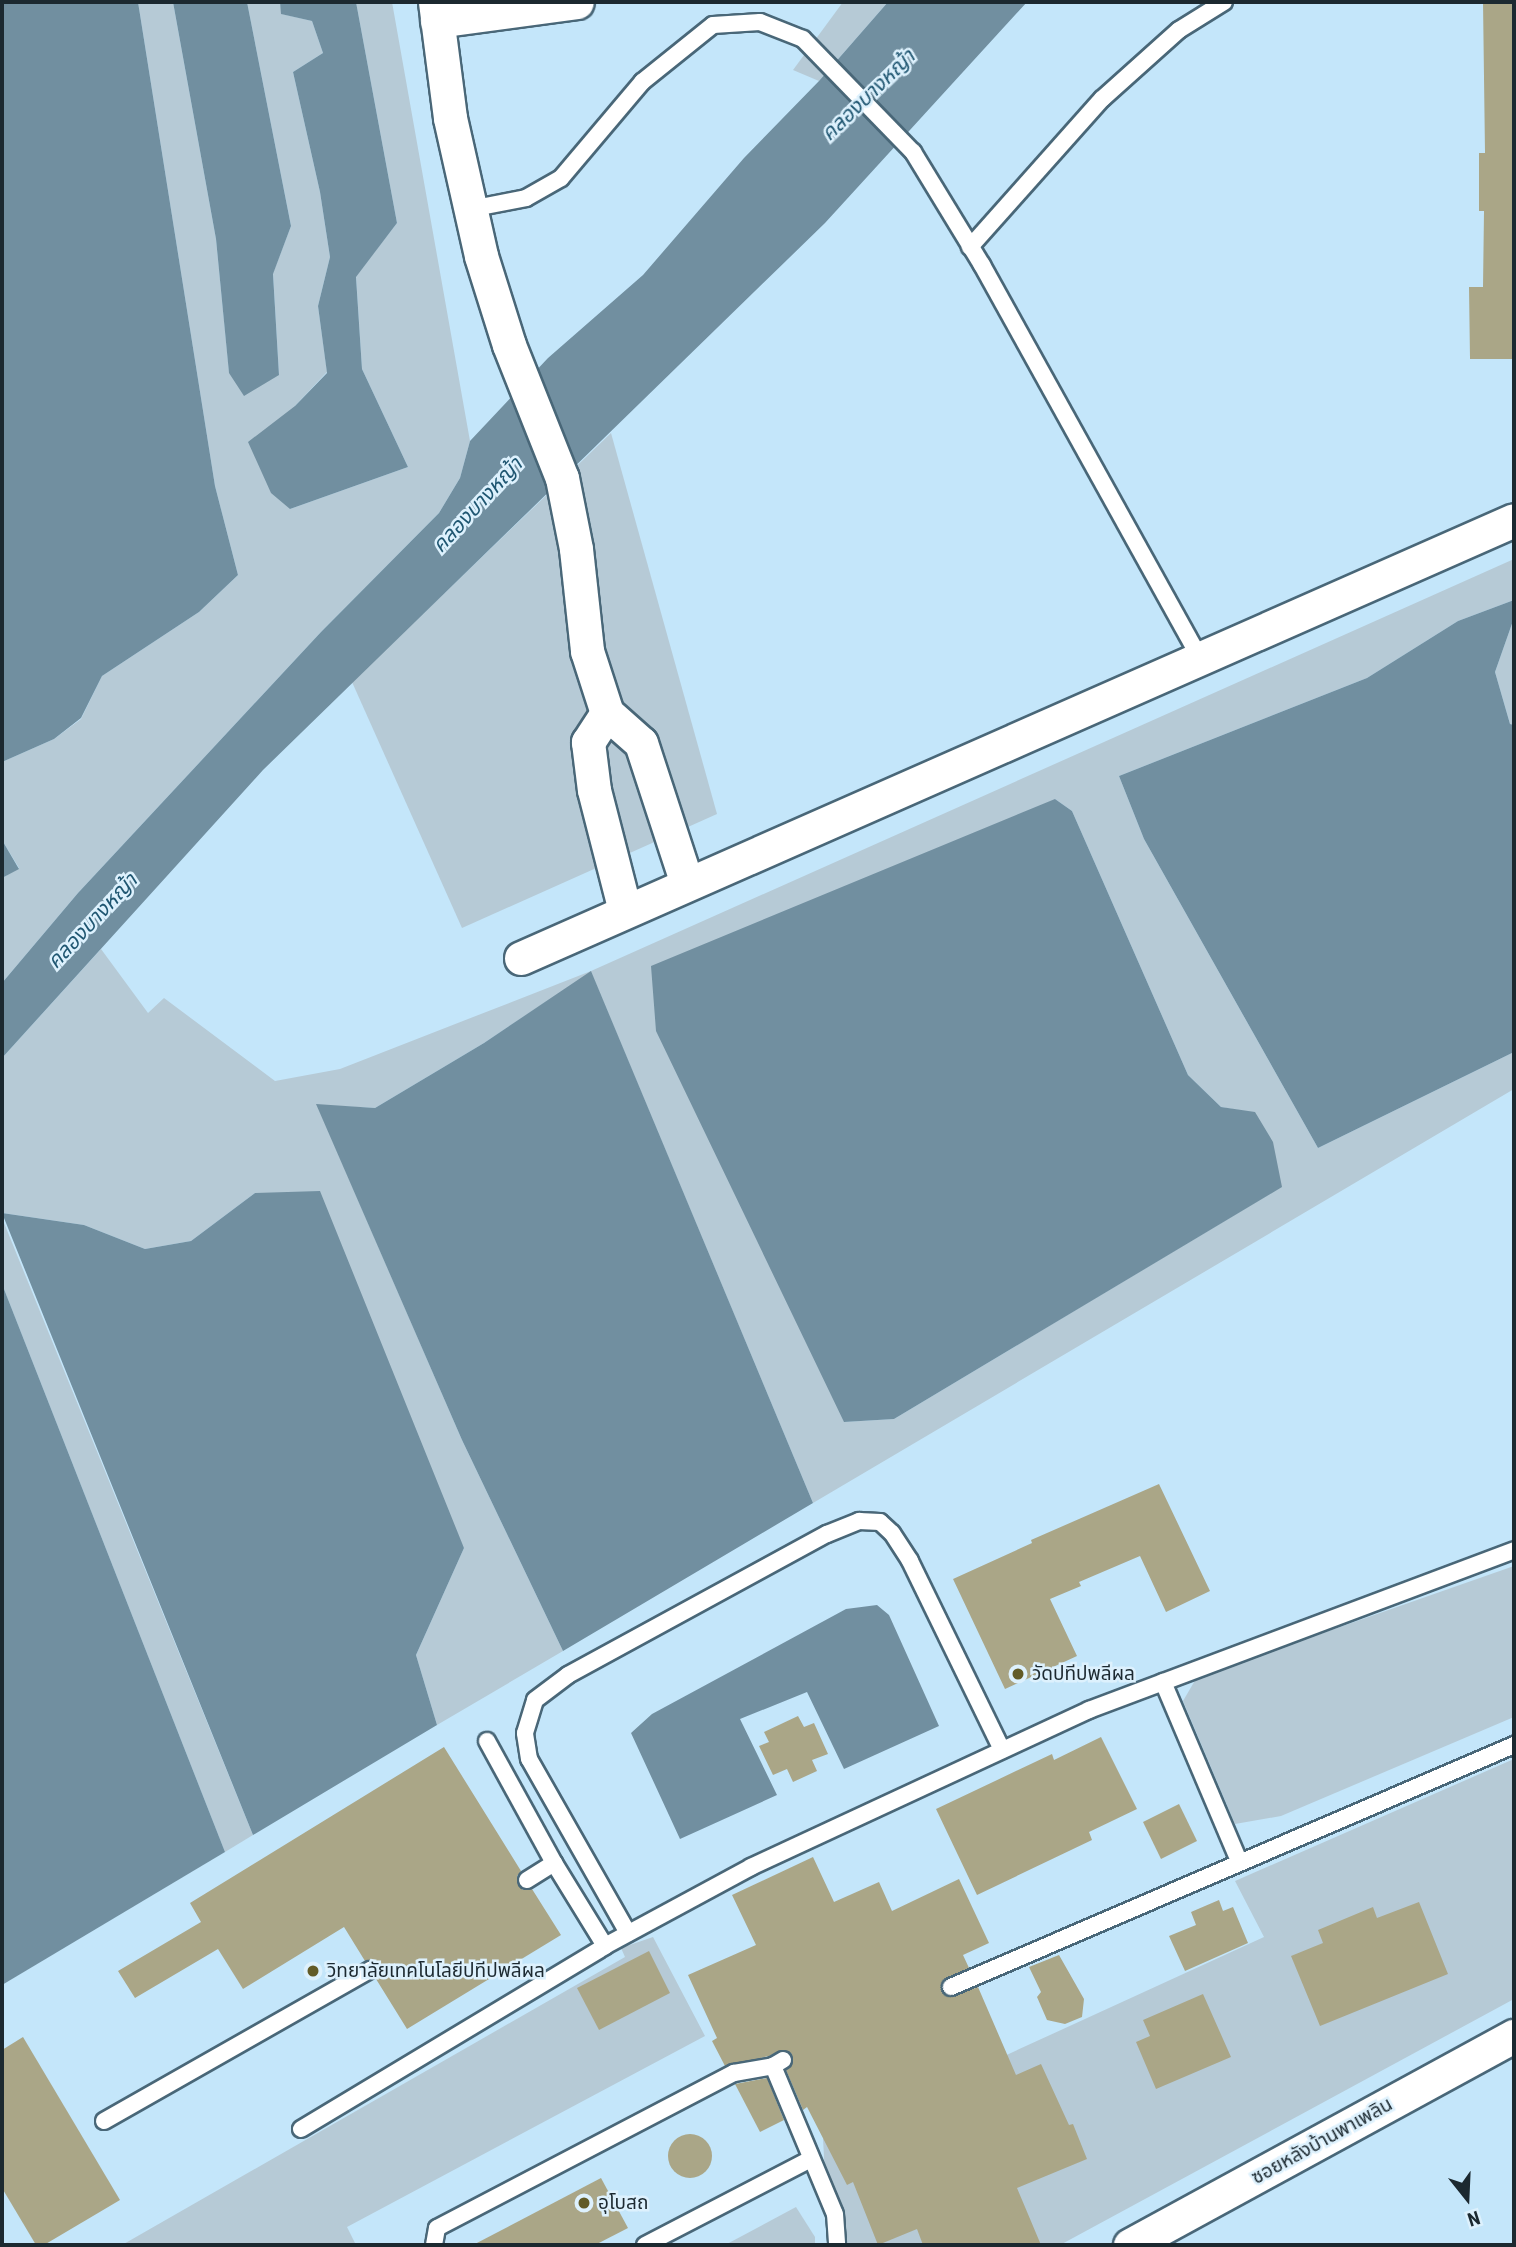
<!DOCTYPE html>
<meta charset="utf-8">
<style>
body{margin:0}
#map{position:relative;width:1516px;height:2247px;overflow:hidden;background:#c4e6fa;font-family:"Roboto Condensed","Noto Sans Thai",sans-serif}
div>[style]{position:absolute}
.green>*{inset:0;background:#b6cad6}
.water>*{inset:0;background:#718fa0}
.building>*{inset:0;background:#aaa687}
.round{border-radius:50%}
.roads{filter:drop-shadow(2px 0 #496778) drop-shadow(-2px 0 #496778) drop-shadow(0 2px #496778) drop-shadow(0 -2px #496778)}
.service>*{height:16px;margin:-8px;padding:0 8px;transform-origin:8px;border-radius:8px;background:#fff}
.minor>*{height:33px;margin:-16.5px;padding:0 16.5px;transform-origin:16.5px;border-radius:16.5px;background:#fff}
.dots>*{width:19px;height:19px;translate:-50% -50%;box-sizing:border-box;border:4px solid #ddf1fd;border-radius:50%}
span{translate:-50% -50%;white-space:nowrap;text-align:center;line-height:1.15;-webkit-text-stroke:5px #ddf1fd;paint-order:stroke}
.poi-label{font-size:19px;color:#1c2930}
.left{translate:0 -50%;text-align:left}
.street-label{font-size:19px;color:#1c2930}
.water-label{font-size:21px;color:#1f5671;font-style:italic}
.frame{position:absolute;inset:0;border:4px solid #1c2930;pointer-events:none}
.north{position:absolute;left:1432px;top:2163px;width:70px;height:70px;-webkit-text-stroke:5px #ddf1fd;paint-order:stroke;rotate:162deg;font-size:19px;font-weight:700;line-height:28px;text-align:center;color:#1c2930}
.north::after{content:'';display:block;margin:auto;width:24px;height:32px;background:#1c2930;clip-path:polygon(50% 0,100% 100%,50% 72%,0 100%)}
</style>
<div id="map">
<div class="green">
<div style="clip-path:polygon(138px 2px,173px 2px,216px 239px,229px 372px,279px 375px,273px 273px,291px 226px,247px 2px,280px 2px,282px 14px,312px 21px,323px 53px,293px 72px,320px 192px,330px 257px,318px 306px,327px 372px,295px 406px,290px 509px,408px 467px,362px 369px,356px 276px,397px 223px,356px 2px,392px 2px,470px 441px,460px 478px,439px 513px,321px 632px,78px 893px,2px 983px,2px 878px,19px 868px,2px 840px,2px 762px,54px 739px,81px 719px,102px 676px,199px 612px,238px 575px,215px 486px)"></div>
<div style="clip-path:polygon(843px 2px,888px 2px,819px 81px,793px 70px)"></div>
<div style="clip-path:polygon(611px 433px,717px 814px,462px 928px,352px 682px)"></div>
<div style="clip-path:polygon(evenodd,1514px 559px,1514px 600px,1458px 621px,1367px 678px,1119px 776px,1144px 839px,1318px 1148px,1514px 1052px,1514px 1089px,813px 1503px,591px 972px,484px 1043px,375px 1108px,317px 1105px,462px 1440px,563px 1651px,437px 1725px,416px 1655px,464px 1548px,255px 1193px,191px 1241px,145px 1249px,84px 1225px,2px 1213px,2px 1058px,101px 949px,148px 1013px,164px 998px,275px 1081px,340px 1069px,591px 971px,1514px 559px,1055px 799px,1072px 811px,1188px 1075px,1221px 1107px,1255px 1113px,1281px 1187px,894px 1419px,844px 1422px,1055px 799px)"></div>
<div style="clip-path:polygon(1514px 618px,1514px 725px,1510px 724px,1495px 672px)"></div>
<div style="clip-path:polygon(2px 1218px,253px 1835px,225px 1852px,2px 1284px)"></div>
<div style="clip-path:polygon(1514px 1566px,1514px 1717px,1281px 1816px,1235px 1824px,1183px 1701px,1197px 1677px)"></div>
<div style="clip-path:polygon(1514px 1759px,1514px 1999px,1060px 2245px,829px 2245px,823px 2139px,1264px 1937px,1235px 1881px)"></div>
<div style="clip-path:polygon(653px 1937px,705px 2036px,347px 2227px,356px 2245px,122px 2245px,625px 1957px,621px 1948px)"></div>
<div style="clip-path:polygon(796px 2207px,815px 2237px,815px 2245px,725px 2245px)"></div>
</div>
<div class="water">
<div style="clip-path:polygon(2px 2px,138px 2px,215px 486px,238px 575px,199px 612px,102px 676px,81px 718px,54px 739px,2px 762px)"></div>
<div style="clip-path:polygon(173px 2px,247px 2px,291px 226px,273px 274px,279px 375px,244px 396px,229px 373px,216px 239px)"></div>
<div style="clip-path:polygon(280px 2px,356px 2px,397px 223px,356px 277px,362px 369px,408px 467px,290px 509px,271px 493px,248px 442px,295px 406px,327px 373px,318px 306px,330px 257px,320px 192px,293px 72px,323px 53px,312px 21px,281px 14px)"></div>
<div style="clip-path:polygon(888px 2px,1027px 2px,825px 223px,263px 770px,2px 1058px,2px 983px,78px 893px,321px 632px,439px 513px,460px 478px,470px 441px,548px 358px,643px 275px,744px 158px,819px 81px)"></div>
<div style="clip-path:polygon(1514px 600px,1514px 618px,1495px 672px,1510px 724px,1514px 725px,1514px 1052px,1318px 1148px,1144px 839px,1119px 776px,1367px 678px,1458px 621px)"></div>
<div style="clip-path:polygon(1055px 799px,1072px 811px,1188px 1075px,1221px 1107px,1255px 1112px,1273px 1142px,1282px 1187px,894px 1419px,844px 1422px,656px 1031px,651px 966px)"></div>
<div style="clip-path:polygon(2px 840px,19px 869px,2px 878px)"></div>
<div style="clip-path:polygon(591px 971px,813px 1503px,563px 1651px,462px 1440px,316px 1104px,375px 1108px,484px 1043px)"></div>
<div style="clip-path:polygon(320px 1191px,464px 1548px,416px 1655px,437px 1725px,253px 1835px,2px 1213px,84px 1225px,145px 1249px,191px 1241px,255px 1193px)"></div>
<div style="clip-path:polygon(2px 1284px,225px 1852px,2px 1985px)"></div>
<div style="clip-path:polygon(877px 1605px,889px 1615px,939px 1726px,844px 1769px,807px 1692px,740px 1719px,777px 1795px,680px 1839px,631px 1733px,652px 1714px,846px 1609px)"></div>
</div>
<div class="building">
<div style="clip-path:polygon(1483px 2px,1514px 2px,1514px 359px,1470px 359px,1469px 287px,1483px 287px,1484px 211px,1479px 211px,1479px 153px,1485px 153px)"></div>
<div style="clip-path:polygon(1159px 1484px,1210px 1591px,1166px 1612px,1140px 1556px,1079px 1582px,1081px 1586px,1050px 1599px,1077px 1656px,1005px 1689px,953px 1579px,1032px 1543px,1031px 1540px)"></div>
<div style="clip-path:polygon(798px 1716px,804px 1727px,814px 1723px,828px 1754px,812px 1760px,817px 1771px,793px 1782px,787px 1769px,773px 1775px,759px 1746px,769px 1742px,764px 1732px)"></div>
<div style="clip-path:polygon(1101px 1737px,1137px 1809px,1089px 1832px,1092px 1840px,977px 1895px,936px 1809px,1052px 1754px,1054px 1760px)"></div>
<div style="clip-path:polygon(444px 1747px,521px 1871px,517px 1876px,518px 1885px,523px 1890px,532px 1889px,561px 1935px,407px 2029px,376px 1979px,380px 1971px,379px 1964px,371px 1960px,365px 1961px,344px 1927px,243px 1989px,218px 1949px,135px 1998px,118px 1971px,201px 1922px,190px 1903px)"></div>
<div style="clip-path:polygon(1179px 1804px,1197px 1841px,1161px 1859px,1143px 1822px)"></div>
<div style="clip-path:polygon(813px 1857px,834px 1902px,879px 1882px,892px 1911px,959px 1879px,989px 1943px,963px 1955px,969px 1968px,943px 1980px,942px 1992px,950px 1997px,978px 1987px,1016px 2075px,1041px 2064px,1069px 2125px,1073px 2124px,1087px 2159px,1017px 2188px,1041px 2245px,923px 2245px,917px 2229px,878px 2245px,853px 2182px,847px 2185px,807px 2107px,803px 2110px,786px 2070px,792px 2064px,792px 2054px,782px 2050px,769px 2056px,725px 2066px,712px 2041px,717px 2038px,688px 1975px,756px 1945px,732px 1895px)"></div>
<div style="clip-path:polygon(1219px 1900px,1223px 1911px,1233px 1907px,1248px 1943px,1185px 1971px,1169px 1936px,1196px 1925px,1191px 1912px)"></div>
<div style="clip-path:polygon(1419px 1902px,1448px 1974px,1320px 2026px,1291px 1956px,1323px 1943px,1318px 1930px,1373px 1907px,1377px 1918px)"></div>
<div style="clip-path:polygon(649px 1951px,670px 1993px,599px 2030px,577px 1988px)"></div>
<div style="clip-path:polygon(1059px 1955px,1084px 1999px,1082px 2017px,1065px 2024px,1047px 2020px,1037px 1997px,1041px 1992px,1029px 1967px)"></div>
<div style="clip-path:polygon(1203px 1994px,1231px 2057px,1156px 2089px,1136px 2042px,1150px 2036px,1143px 2020px)"></div>
<div style="clip-path:polygon(23px 2037px,120px 2200px,44px 2245px,36px 2245px,2px 2188px,2px 2050px)"></div>
<div style="clip-path:polygon(767px 2078px,784px 2120px,760px 2132px,735px 2084px)"></div>
<div class="round" style="left:668px;top:2134px;width:44px;height:44px"></div>
<div style="clip-path:polygon(601px 2178px,628px 2228px,595px 2245px,473px 2245px)"></div>
</div>
<div class="roads">
<div class="service">
<div style="left:470px;top:209px;width:57px;rotate:-11.1deg"></div>
<div style="left:526px;top:198px;width:40px;rotate:-29.7deg"></div>
<div style="left:561px;top:178px;width:126px;rotate:-49.8deg"></div>
<div style="left:642px;top:82px;width:91px;rotate:-38.8deg"></div>
<div style="left:713px;top:25px;width:47px;rotate:-3.7deg"></div>
<div style="left:760px;top:22px;width:46px;rotate:21.6deg"></div>
<div style="left:803px;top:39px;width:158px;rotate:45.8deg"></div>
<div style="left:913px;top:152px;width:132px;rotate:58.6deg"></div>
<div style="left:982px;top:265px;width:449px;rotate:61deg"></div>
<div style="left:970px;top:247px;width:198px;rotate:-48.3deg"></div>
<div style="left:1102px;top:99px;width:103px;rotate:-41.9deg"></div>
<div style="left:1179px;top:30px;width:53px;rotate:-31.9deg"></div>
<div style="left:1163px;top:1682px;width:194px;rotate:67deg"></div>
<div style="left:487px;top:1741px;width:139px;rotate:61.2deg"></div>
<div style="left:554px;top:1863px;width:97px;rotate:58.4deg"></div>
<div style="left:527px;top:1880px;width:32px;rotate:-32deg"></div>
<div style="left:628px;top:1933px;width:200px;rotate:-119.6deg"></div>
<div style="left:529px;top:1759px;width:26px;rotate:-99deg"></div>
<div style="left:525px;top:1733px;width:34px;rotate:-73deg"></div>
<div style="left:535px;top:1700px;width:41px;rotate:-37.1deg"></div>
<div style="left:568px;top:1675px;width:295px;rotate:-28.6deg"></div>
<div style="left:827px;top:1534px;width:35px;rotate:-22deg"></div>
<div style="left:859px;top:1521px;width:21px;rotate:3deg"></div>
<div style="left:880px;top:1522px;width:16px;rotate:43deg"></div>
<div style="left:892px;top:1533px;width:33px;rotate:57deg"></div>
<div style="left:910px;top:1561px;width:210px;rotate:64deg"></div>
<div style="left:951px;top:1987px;width:613px;rotate:-23.26deg"></div>
<div style="left:783px;top:2060px;width:12px;rotate:149deg"></div>
<div style="left:773px;top:2066px;width:160px;rotate:67.3deg"></div>
<div style="left:835px;top:2214px;width:31px;rotate:86deg"></div>
<div style="left:104px;top:2121px;width:306px;rotate:-29.6deg"></div>
<div style="left:301px;top:2129px;width:355px;rotate:-31deg"></div>
<div style="left:605px;top:1946px;width:166px;rotate:-28.4deg"></div>
<div style="left:751px;top:1867px;width:373px;rotate:-24.9deg"></div>
<div style="left:1089px;top:1710px;width:454px;rotate:-20.6deg"></div>
<div style="left:434px;top:2245px;width:17px;rotate:-80deg"></div>
<div style="left:437px;top:2228px;width:335px;rotate:-27.6deg"></div>
<div style="left:734px;top:2073px;width:40px;rotate:-10deg"></div>
<div style="left:645px;top:2245px;width:187px;rotate:-27.4deg"></div>
</div>
<div class="minor">
<div style="left:435px;top:2px;width:117px;rotate:82.6deg"></div>
<div style="left:450px;top:118px;width:141px;rotate:77.3deg"></div>
<div style="left:481px;top:256px;width:93px;rotate:72.5deg"></div>
<div style="left:509px;top:345px;width:143px;rotate:68.3deg"></div>
<div style="left:562px;top:478px;width:72px;rotate:78.8deg"></div>
<div style="left:576px;top:549px;width:103px;rotate:83.8deg"></div>
<div style="left:587px;top:651px;width:65px;rotate:72.1deg"></div>
<div style="left:607px;top:713px;width:45px;rotate:41.4deg"></div>
<div style="left:641px;top:743px;width:148px;rotate:71.9deg"></div>
<div style="left:437px;top:21px;width:141px;rotate:-7.7deg"></div>
<div style="left:607px;top:713px;width:35px;rotate:123deg"></div>
<div style="left:588px;top:742px;width:48px;rotate:82.9deg"></div>
<div style="left:594px;top:790px;width:125px;rotate:75.6deg"></div>
<div style="left:521px;top:958px;width:1085px;rotate:-23.8deg"></div>
<div style="left:1130px;top:2245px;width:437px;rotate:-28.6deg"></div>
</div>
</div>
<div class="dots">
<div style="left:1018px;top:1674px;background:#625b27"></div>
<div style="left:313px;top:1971px;background:#625b27"></div>
<div style="left:584px;top:2203px;background:#625b27"></div>
</div>
<div class="poi-label">
<span class="left" style="left:1032px;top:1674px">วัดปทีปพลีผล</span>
<span class="left" style="left:327px;top:1971px">วิทยาลัยเทคโนโลยีปทีปพลีผล</span>
<span class="left" style="left:598px;top:2203px">อุโบสถ</span>
</div>
<div class="street-label">
<span style="left:1322px;top:2141px;rotate:-29deg">ซอยหลังบ้านพาเพลิน</span>
</div>
<div class="water-label">
<span style="left:868px;top:95px;rotate:-44deg">คลองบางหญ้า</span>
<span style="left:477px;top:505px;rotate:-47deg">คลองบางหญ้า</span>
<span style="left:92px;top:921px;rotate:-47deg">คลองบางหญ้า</span>
</div>
<div class="frame"></div>
<div class="north">N</div>
</div>
